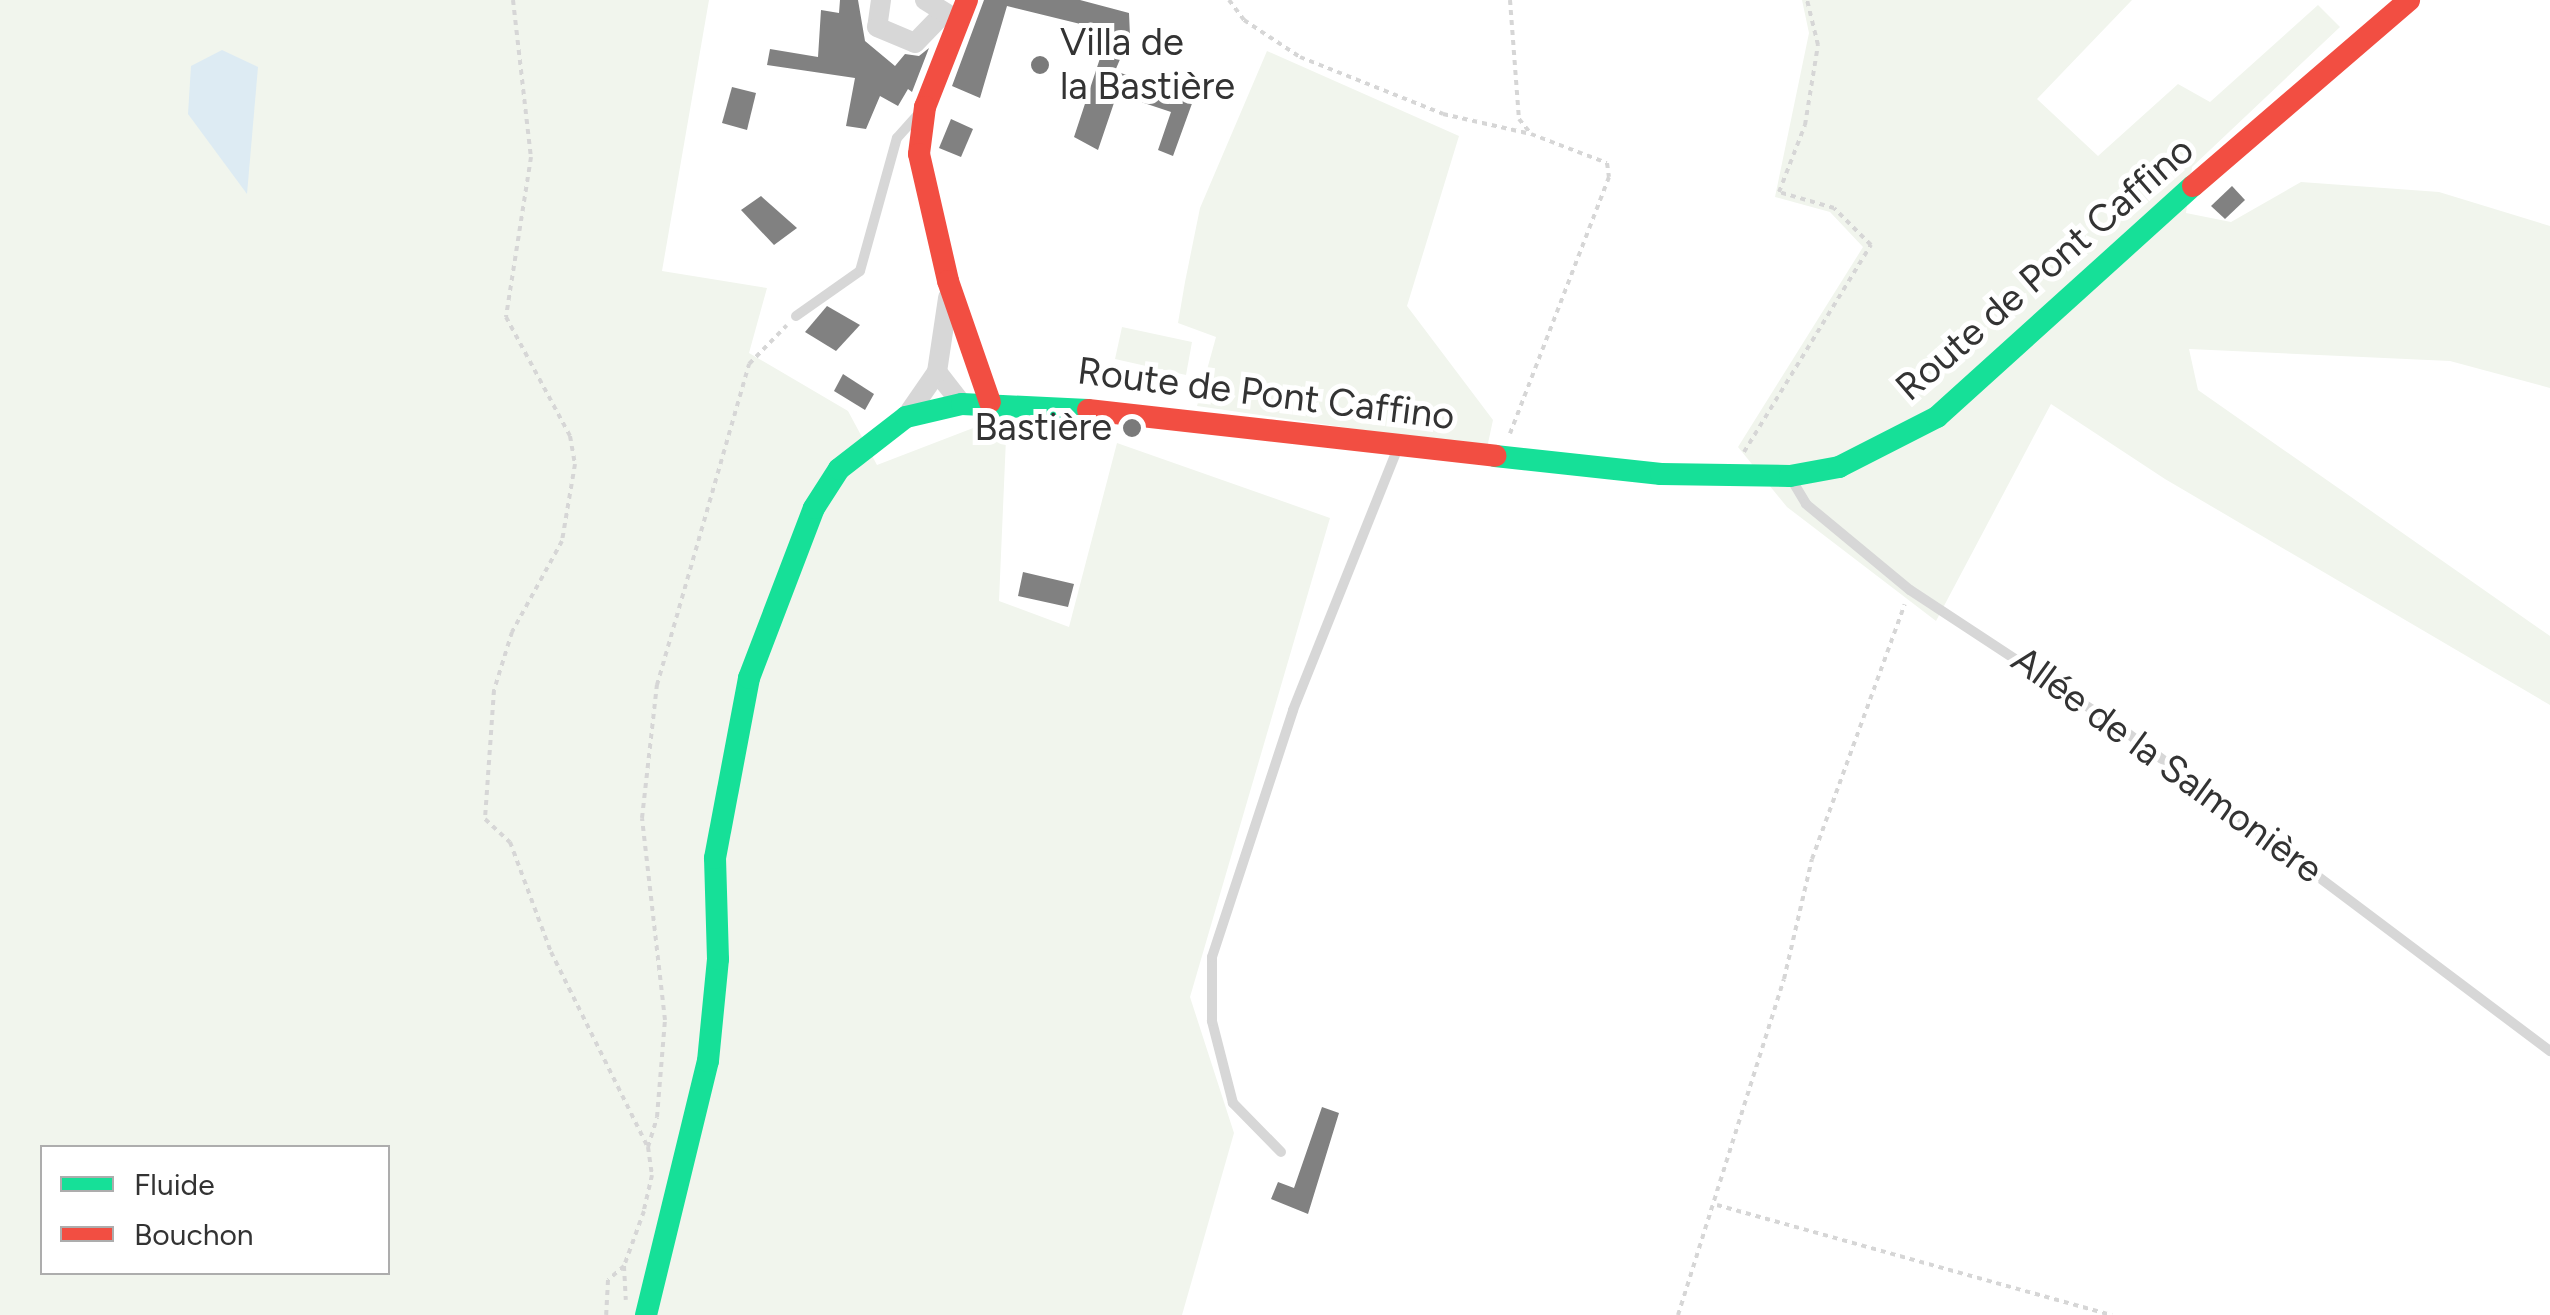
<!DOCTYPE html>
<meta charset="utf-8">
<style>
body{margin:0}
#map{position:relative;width:2550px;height:1315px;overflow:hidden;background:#fff;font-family:Figtree,sans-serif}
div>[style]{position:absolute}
.green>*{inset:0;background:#f1f5ed}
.water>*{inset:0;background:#ddebf3}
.building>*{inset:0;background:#818181}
.path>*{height:4px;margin-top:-2px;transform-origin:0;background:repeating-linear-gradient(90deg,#d6d6d6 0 5px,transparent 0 10px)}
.lane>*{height:10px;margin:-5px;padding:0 5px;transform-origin:5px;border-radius:5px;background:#d7d7d7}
.street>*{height:20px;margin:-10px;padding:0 10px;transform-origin:10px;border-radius:10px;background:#d7d7d7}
.fast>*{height:22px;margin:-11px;padding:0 11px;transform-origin:11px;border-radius:11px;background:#16e098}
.jam>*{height:22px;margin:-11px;padding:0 11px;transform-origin:11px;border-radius:11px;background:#f24e42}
.dots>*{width:28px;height:28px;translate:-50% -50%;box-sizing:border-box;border:5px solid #fff;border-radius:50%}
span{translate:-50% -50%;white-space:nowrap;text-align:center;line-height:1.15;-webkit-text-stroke:10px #fff;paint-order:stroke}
.poi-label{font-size:38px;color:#333}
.left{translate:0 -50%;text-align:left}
.right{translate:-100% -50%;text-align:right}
.street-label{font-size:38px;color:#333}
.legend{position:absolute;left:40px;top:1145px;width:350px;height:130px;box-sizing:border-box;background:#fff;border:2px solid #adadad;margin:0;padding:12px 18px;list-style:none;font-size:30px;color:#333}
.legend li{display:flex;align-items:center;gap:20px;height:50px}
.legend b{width:50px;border:2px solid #adadad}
</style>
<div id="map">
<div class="green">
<div style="clip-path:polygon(evenodd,0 0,709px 0,662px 271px,767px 288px,749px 353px,848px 411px,877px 465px,1007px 415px,999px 601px,1069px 627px,1117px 443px,1330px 518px,1190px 997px,1234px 1133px,1182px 1315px,0 1315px,0 0,42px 1148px,388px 1148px,388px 1272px,42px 1272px,42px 1148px)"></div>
<div style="clip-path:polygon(1802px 0,2132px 0,2037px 99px,2098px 156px,2178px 84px,2210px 102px,2318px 5px,2340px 27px,2192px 167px,2186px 213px,2231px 222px,2301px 182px,2439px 192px,2550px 226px,2550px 388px,2450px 361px,2189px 349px,2198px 390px,2550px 636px,2550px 705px,2165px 479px,2051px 404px,1936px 621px,1787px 507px,1738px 447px,1863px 247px,1830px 212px,1775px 197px,1809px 33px)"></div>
<div style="clip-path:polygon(1267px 51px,1459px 136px,1407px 306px,1493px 420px,1487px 448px,1197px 406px,1216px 337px,1178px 323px,1185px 282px,1200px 208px)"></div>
<div style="clip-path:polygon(1122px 327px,1192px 342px,1186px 375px,1115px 359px)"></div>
</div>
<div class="water">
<div style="clip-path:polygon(222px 50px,258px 67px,247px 194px,188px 114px,191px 66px)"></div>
</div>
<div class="building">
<div style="clip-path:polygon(840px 0,858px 0,865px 41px,895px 66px,905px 54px,919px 56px,929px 48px,912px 92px,908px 89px,898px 106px,880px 96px,866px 129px,846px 126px,855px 78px,767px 65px,770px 49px,818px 57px,821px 10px,839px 13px)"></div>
<div style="clip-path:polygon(984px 0,1080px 0,1129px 13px,1130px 36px,1115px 71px,1194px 98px,1173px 156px,1158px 150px,1171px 112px,1117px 94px,1098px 150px,1074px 137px,1109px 31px,1007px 6px,980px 98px,952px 86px)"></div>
<div style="clip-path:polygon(732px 87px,756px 93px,747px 130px,722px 123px)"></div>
<div style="clip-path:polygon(951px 119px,973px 129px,961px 157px,939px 148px)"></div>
<div style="clip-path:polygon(2232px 186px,2245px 200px,2225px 219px,2211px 206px)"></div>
<div style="clip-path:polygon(761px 196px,797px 228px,774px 245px,741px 210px)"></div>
<div style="clip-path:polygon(827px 306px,860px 325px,836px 351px,805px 332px)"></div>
<div style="clip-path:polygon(843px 374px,874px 394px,865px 410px,834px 391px)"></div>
<div style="clip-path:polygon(1023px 572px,1074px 584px,1068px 607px,1018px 596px)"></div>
<div style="clip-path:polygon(1322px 1107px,1339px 1113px,1308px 1214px,1271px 1199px,1278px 1182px,1294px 1188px)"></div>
</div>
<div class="path">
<div style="left:513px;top:0;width:158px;rotate:83.5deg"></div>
<div style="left:531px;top:157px;width:162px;rotate:98.9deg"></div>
<div style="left:506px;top:317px;width:135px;rotate:61.7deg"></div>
<div style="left:570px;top:436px;width:28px;rotate:80deg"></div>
<div style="left:575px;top:464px;width:78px;rotate:99.6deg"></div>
<div style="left:562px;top:541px;width:104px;rotate:118.8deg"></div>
<div style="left:512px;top:632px;width:61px;rotate:107.2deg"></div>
<div style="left:494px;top:690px;width:129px;rotate:94deg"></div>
<div style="left:485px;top:819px;width:34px;rotate:43deg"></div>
<div style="left:510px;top:842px;width:117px;rotate:69.6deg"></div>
<div style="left:551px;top:952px;width:218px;rotate:63.6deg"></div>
<div style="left:648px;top:1147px;width:28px;rotate:82deg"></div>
<div style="left:652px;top:1175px;width:37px;rotate:103deg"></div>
<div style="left:644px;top:1211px;width:59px;rotate:110deg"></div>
<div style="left:624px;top:1266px;width:21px;rotate:139deg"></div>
<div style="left:608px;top:1280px;width:35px;rotate:93deg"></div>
<div style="left:1229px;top:0;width:25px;rotate:53deg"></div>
<div style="left:1244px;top:20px;width:67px;rotate:33.5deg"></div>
<div style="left:1300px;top:57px;width:154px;rotate:21.7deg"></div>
<div style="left:1443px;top:114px;width:90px;rotate:12.8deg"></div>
<div style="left:1510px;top:0;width:119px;rotate:85.7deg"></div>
<div style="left:1519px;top:119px;width:19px;rotate:51deg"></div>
<div style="left:1531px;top:134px;width:81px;rotate:20.9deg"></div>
<div style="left:1607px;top:163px;width:14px;rotate:82deg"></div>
<div style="left:1609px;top:177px;width:275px;rotate:111.1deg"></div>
<div style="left:1744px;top:452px;width:243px;rotate:-58.5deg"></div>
<div style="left:1871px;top:245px;width:52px;rotate:-135deg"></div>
<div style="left:1834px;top:208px;width:57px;rotate:-163.8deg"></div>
<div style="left:1779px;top:192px;width:72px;rotate:-68.8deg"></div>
<div style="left:1805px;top:125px;width:81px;rotate:-80.8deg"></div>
<div style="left:1818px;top:45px;width:46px;rotate:-103.7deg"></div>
<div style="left:648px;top:1147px;width:31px;rotate:-73deg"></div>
<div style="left:657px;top:1117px;width:97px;rotate:-85.3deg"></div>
<div style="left:665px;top:1020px;width:203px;rotate:-96.5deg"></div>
<div style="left:642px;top:818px;width:134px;rotate:-83.6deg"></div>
<div style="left:657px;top:685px;width:334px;rotate:-74deg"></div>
<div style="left:749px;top:364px;width:54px;rotate:-45.7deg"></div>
<div style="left:1717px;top:1205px;width:410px;rotate:15.6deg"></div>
<div style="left:624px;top:1266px;width:34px;rotate:87deg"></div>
<div style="left:1678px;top:1315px;width:352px;rotate:-72.5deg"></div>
<div style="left:1784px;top:979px;width:123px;rotate:-76.9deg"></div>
<div style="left:1812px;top:859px;width:271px;rotate:-70deg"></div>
</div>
<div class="lane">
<div style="left:796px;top:316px;width:78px;rotate:-35.1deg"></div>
<div style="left:860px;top:271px;width:138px;rotate:-74.5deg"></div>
<div style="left:897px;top:138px;width:31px;rotate:-48deg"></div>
<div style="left:1790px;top:477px;width:31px;rotate:59deg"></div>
<div style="left:1806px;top:504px;width:135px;rotate:39.6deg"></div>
<div style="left:1910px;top:590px;width:258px;rotate:33.3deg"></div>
<div style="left:2126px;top:732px;width:531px;rotate:36.96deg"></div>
<div style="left:1281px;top:1152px;width:69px;rotate:-134.4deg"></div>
<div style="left:1233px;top:1103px;width:85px;rotate:-104.4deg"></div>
<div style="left:1212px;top:1021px;width:64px;rotate:-90deg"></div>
<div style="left:1212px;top:957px;width:260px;rotate:-71.8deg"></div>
<div style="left:1293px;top:710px;width:283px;rotate:-68.2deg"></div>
</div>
<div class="street">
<div style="left:881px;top:0;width:27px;rotate:98deg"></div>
<div style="left:877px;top:27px;width:41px;rotate:22.8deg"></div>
<div style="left:915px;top:43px;width:40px;rotate:-46deg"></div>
<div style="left:925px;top:0;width:34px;rotate:32deg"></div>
<div style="left:937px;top:372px;width:41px;rotate:52deg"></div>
<div style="left:906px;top:417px;width:55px;rotate:-55.4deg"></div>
<div style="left:937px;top:372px;width:75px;rotate:-81.5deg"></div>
</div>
<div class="fast">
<div style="left:1495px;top:456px;width:167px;rotate:6.2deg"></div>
<div style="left:1661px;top:474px;width:129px;rotate:0.9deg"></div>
<div style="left:1790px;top:476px;width:50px;rotate:-10.4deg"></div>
<div style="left:1839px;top:467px;width:110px;rotate:-27deg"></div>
<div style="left:1937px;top:417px;width:345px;rotate:-42.1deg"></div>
<div style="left:646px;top:1315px;width:261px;rotate:-76.3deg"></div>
<div style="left:708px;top:1061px;width:102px;rotate:-84.4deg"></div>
<div style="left:718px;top:959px;width:101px;rotate:-91.7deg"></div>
<div style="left:715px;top:858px;width:183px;rotate:-79.3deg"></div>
<div style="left:749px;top:678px;width:182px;rotate:-69.1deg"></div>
<div style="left:814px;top:508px;width:46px;rotate:-57.3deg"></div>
<div style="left:839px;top:469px;width:85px;rotate:-37.8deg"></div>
<div style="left:906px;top:417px;width:57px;rotate:-13.1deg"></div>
<div style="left:962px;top:404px;width:126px;rotate:2.7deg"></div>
</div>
<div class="jam">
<div style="left:967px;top:0;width:115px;rotate:111.4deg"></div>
<div style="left:925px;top:107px;width:47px;rotate:97.3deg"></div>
<div style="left:919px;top:154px;width:130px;rotate:77.1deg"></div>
<div style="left:948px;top:281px;width:128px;rotate:70.9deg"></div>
<div style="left:2193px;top:186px;width:285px;rotate:-40.7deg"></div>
<div style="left:1088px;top:410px;width:410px;rotate:6.4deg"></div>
</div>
<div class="dots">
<div style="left:1040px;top:65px;background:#7a7a7a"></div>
<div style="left:1132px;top:428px;background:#7a7a7a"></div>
</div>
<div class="poi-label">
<span class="left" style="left:1060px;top:65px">Villa de<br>la Bastière</span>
<span class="right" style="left:1112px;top:428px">Bastière</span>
</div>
<div class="street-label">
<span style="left:2045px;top:269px;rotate:-41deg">Route de Pont Caffino</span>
<span style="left:1266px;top:394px;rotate:7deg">Route de Pont Caffino</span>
<span style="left:2167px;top:765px;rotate:36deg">Allée de la Salmonière</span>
</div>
<ul class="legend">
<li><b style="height:12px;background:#16e098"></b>Fluide</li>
<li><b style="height:12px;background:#f24e42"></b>Bouchon</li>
</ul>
</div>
